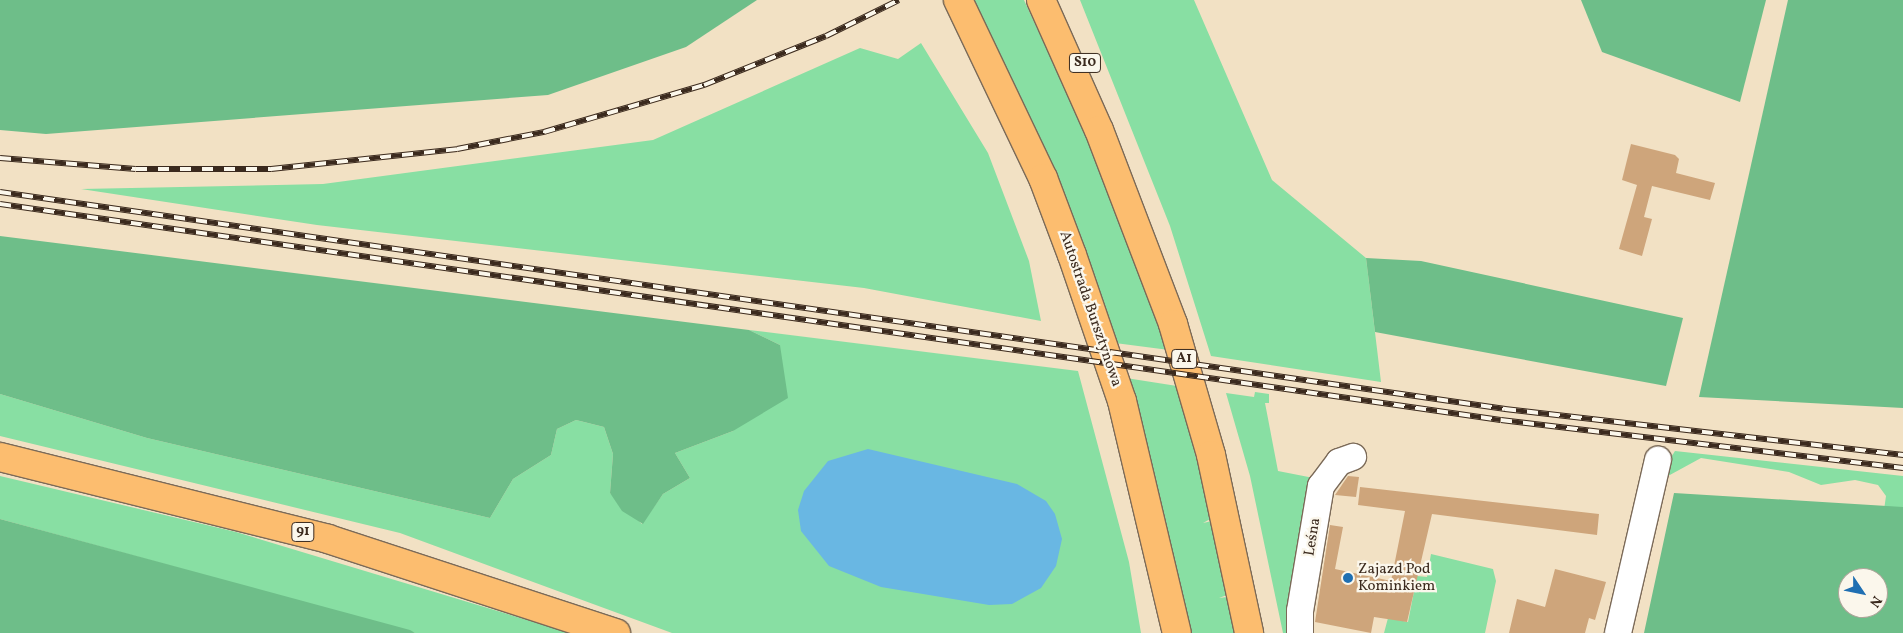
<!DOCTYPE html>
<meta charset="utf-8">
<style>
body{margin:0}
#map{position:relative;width:1903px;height:633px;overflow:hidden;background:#f2e1c4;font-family:Vollkorn,serif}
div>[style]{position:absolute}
.green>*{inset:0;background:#88dfa3}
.forest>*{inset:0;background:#6ebe89}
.water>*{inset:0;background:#69b7e3}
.building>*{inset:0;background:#cea57b}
.roads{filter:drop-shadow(1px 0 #7b6a58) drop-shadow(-1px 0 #7b6a58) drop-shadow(0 1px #7b6a58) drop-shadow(0 -1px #7b6a58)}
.minor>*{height:26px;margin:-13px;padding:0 13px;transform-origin:13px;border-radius:13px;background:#fff}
.major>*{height:28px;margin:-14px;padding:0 14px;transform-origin:14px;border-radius:14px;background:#fcbd6f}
.highway>*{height:28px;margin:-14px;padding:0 14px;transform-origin:14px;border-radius:14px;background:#fcbd6f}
.rail>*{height:5.5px;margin-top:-2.75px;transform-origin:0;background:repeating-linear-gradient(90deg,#fbf7ec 0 11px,#3b2a1e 0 22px);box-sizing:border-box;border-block:1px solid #3b2a1e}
.dots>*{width:14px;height:14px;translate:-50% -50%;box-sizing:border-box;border:2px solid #fbf7ec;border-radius:50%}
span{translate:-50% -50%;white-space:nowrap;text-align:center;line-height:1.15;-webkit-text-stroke:4.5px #fbf7ec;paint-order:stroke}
.shield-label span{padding:1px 4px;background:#fbf7ec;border:1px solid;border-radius:4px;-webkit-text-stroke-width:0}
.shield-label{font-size:14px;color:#3b2a1e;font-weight:700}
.street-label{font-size:15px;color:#3b2a1e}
.poi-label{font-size:15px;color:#3b2a1e}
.left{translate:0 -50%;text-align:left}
.north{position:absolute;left:1838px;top:568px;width:50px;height:50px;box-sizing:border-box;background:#fbf7ec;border:1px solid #aea59a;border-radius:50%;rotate:124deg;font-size:14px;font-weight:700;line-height:20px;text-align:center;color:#3b2a1e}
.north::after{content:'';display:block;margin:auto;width:18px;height:22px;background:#1f6fb2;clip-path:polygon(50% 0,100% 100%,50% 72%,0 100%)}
</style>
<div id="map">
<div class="green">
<div style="clip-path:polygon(973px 0,1024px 0,1108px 182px,1169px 350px,1115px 343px,1079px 238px)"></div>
<div style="clip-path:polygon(1080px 0,1194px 0,1272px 180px,1366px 258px,1381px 382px,1211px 356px,1170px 226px)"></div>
<div style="clip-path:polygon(921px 43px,988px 153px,1029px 261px,1041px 321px,864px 288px,317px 225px,81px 189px,323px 184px,653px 140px,860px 48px,898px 59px)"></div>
<div style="clip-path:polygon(749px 330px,1078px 371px,1129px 562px,1141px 633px,672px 633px,400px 533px,0 436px,0 394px,147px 438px,490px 518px,513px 479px,551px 455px,557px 429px,576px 420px,604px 427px,613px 454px,610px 493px,642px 524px,663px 494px,690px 478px,675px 453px,733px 431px,780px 345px)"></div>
<div style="clip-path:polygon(1126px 378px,1177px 386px,1212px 518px,1203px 523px,1212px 521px,1227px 595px,1219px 598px,1227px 597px,1235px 633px,1189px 633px,1163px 512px)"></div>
<div style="clip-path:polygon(1255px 392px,1269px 394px,1269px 403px,1265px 403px,1278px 471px,1329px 481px,1293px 633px,1283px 633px,1250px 476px,1226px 393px,1254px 397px)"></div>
<div style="clip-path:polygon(1675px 451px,1903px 476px,1903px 507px,1883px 517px,1886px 496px,1878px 485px,1855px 480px,1821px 485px,1789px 472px,1701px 458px,1668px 476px,1660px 475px)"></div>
<div style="clip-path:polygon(0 476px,236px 532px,570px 633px,415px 633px,0 519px)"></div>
<div style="clip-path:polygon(1431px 554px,1493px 569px,1496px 581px,1485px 633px,1384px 633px,1388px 618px,1408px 622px,1417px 576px,1427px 577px)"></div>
</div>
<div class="forest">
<div style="clip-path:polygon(0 0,757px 0,686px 47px,548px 95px,46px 134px,0 130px)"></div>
<div style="clip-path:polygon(1581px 0,1766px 0,1740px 102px,1602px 52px)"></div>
<div style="clip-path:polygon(1788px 0,1903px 0,1903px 408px,1699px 397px)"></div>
<div style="clip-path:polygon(0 236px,749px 330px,780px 345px,788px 398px,733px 431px,675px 453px,690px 478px,663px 494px,643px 524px,622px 511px,610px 493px,613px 454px,604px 427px,576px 420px,557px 429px,551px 455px,513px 479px,490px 518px,147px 438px,0 394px)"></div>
<div style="clip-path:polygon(1366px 258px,1421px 261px,1683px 318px,1666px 386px,1375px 332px)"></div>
<div style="clip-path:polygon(evenodd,1674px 493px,1903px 507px,1903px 633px,1644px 633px,1674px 493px,1848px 578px,1878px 578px,1878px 608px,1848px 608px,1848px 578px)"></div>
<div style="clip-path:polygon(0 519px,410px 630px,415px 633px,0 633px)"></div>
</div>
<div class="water">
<div style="clip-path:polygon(868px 449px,1017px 484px,1046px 501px,1055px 514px,1062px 539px,1056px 566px,1041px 588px,1012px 604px,989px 605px,881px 587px,829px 566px,801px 531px,798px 510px,804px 491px,828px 461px)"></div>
</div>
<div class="building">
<div style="clip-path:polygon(1631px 144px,1675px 155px,1679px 159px,1676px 173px,1715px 183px,1710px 200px,1652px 186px,1644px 217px,1652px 219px,1642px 256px,1619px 249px,1637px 185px,1622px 180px)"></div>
<div style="clip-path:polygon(1348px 476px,1359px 477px,1356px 497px,1335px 495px)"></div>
<div style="clip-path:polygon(1360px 487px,1599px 514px,1597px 535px,1432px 514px,1407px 622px,1374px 617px,1371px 633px,1315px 622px,1330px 525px,1343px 527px,1335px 569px,1391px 581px,1405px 511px,1358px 505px)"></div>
<div style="clip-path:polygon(1555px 569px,1606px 582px,1595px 620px,1589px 618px,1585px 633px,1509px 633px,1517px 599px,1545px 607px)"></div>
</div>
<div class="roads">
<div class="minor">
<div style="left:1300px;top:633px;width:22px;rotate:-90deg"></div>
<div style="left:1300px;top:611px;width:127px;rotate:-80.5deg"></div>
<div style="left:1321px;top:486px;width:30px;rotate:-53deg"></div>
<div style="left:1339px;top:462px;width:15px;rotate:-20deg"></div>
<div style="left:1618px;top:633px;width:178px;rotate:-77deg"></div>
</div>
<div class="major">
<div style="left:0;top:457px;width:338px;rotate:14deg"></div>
<div style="left:328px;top:539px;width:303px;rotate:18.1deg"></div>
</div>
<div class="highway">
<div style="left:958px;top:0;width:197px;rotate:64.5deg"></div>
<div style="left:1043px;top:178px;width:82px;rotate:69.4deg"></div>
<div style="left:1072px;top:255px;width:154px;rotate:71.1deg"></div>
<div style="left:1122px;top:401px;width:238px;rotate:76.7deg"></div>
<div style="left:1041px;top:0;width:142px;rotate:66deg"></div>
<div style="left:1099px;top:130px;width:208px;rotate:69.1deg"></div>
<div style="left:1173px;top:324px;width:136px;rotate:73.8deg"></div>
<div style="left:1211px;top:455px;width:182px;rotate:77.9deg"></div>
</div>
</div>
<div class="rail">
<div style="left:0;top:158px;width:136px;rotate:4.6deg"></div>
<div style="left:136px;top:169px;width:135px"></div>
<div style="left:271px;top:169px;width:187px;rotate:-6.1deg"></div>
<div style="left:457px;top:149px;width:89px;rotate:-11.1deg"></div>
<div style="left:544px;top:132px;width:167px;rotate:-16.4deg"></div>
<div style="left:704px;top:85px;width:131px;rotate:-21.9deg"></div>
<div style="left:826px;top:36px;width:81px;rotate:-26.3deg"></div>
<div style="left:0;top:192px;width:1521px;rotate:8.2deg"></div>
<div style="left:1505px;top:409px;width:401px;rotate:6.6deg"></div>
<div style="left:0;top:204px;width:1516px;rotate:8.19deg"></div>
<div style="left:1501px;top:420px;width:405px;rotate:6.8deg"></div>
</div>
<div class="dots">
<div style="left:1348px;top:578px;background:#1f6fb2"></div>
</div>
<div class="shield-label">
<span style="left:1085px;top:63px">S10</span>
<span style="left:1184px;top:359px">A1</span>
<span style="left:303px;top:532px">91</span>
</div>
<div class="street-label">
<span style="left:1090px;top:309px;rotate:71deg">Autostrada Bursztynowa</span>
<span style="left:1313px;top:537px;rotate:-81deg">Leśna</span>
</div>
<div class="poi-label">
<span class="left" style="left:1358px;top:578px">Zajazd Pod<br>Kominkiem</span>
</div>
<div class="north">N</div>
</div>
